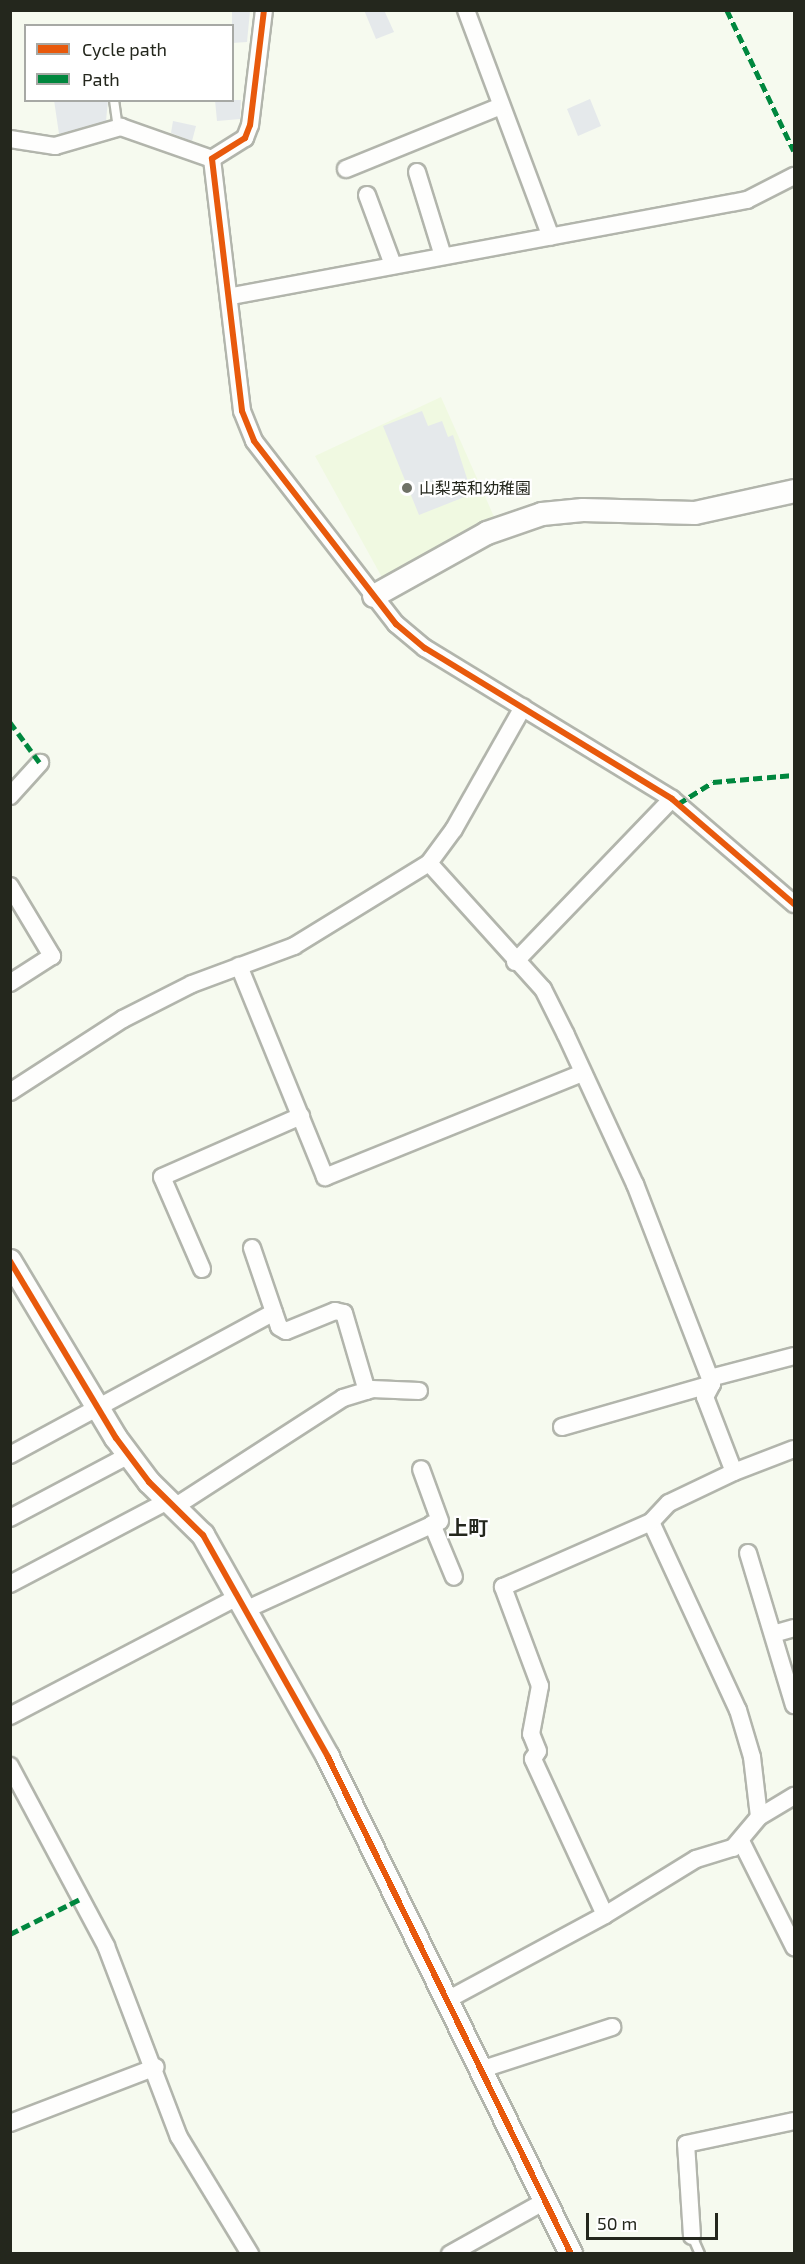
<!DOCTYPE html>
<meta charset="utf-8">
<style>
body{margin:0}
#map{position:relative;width:805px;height:2264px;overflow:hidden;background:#f6faef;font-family:"Exo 2","Noto Sans JP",sans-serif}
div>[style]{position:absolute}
.built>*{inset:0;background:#f0f9e1}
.building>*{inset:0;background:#e5e9eb}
.roads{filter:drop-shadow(2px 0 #b2b5ac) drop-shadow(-2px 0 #b2b5ac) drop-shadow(0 2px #b2b5ac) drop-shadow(0 -2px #b2b5ac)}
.lane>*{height:8px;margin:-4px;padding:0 4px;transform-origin:4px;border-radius:4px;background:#fefefd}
.street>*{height:16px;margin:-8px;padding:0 8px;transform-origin:8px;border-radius:8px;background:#fefefd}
.secondary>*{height:22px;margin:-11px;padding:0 11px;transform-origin:11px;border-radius:11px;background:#fefefd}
.quiet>*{height:4.5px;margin-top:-2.25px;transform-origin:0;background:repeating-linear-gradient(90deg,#00873e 0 9px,transparent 0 13.5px)}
.cycleway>*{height:6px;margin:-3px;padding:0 3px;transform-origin:3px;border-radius:3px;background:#e8590c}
.dots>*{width:16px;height:16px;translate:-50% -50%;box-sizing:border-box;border:3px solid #fff;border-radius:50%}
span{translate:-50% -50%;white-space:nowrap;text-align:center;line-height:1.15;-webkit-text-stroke:4.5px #fff;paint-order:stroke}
.poi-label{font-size:16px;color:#24271d}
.left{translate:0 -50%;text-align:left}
.quarter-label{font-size:20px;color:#24271d;font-weight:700}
.frame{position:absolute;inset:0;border:12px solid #24271d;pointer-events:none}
.legend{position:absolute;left:24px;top:24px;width:210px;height:78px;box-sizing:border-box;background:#fff;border:2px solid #a7a9a5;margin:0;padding:8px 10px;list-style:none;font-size:18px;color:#24271d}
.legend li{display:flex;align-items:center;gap:12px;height:30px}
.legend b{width:30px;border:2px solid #a7a9a5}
.scale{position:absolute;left:586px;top:2213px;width:132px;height:27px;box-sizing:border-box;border:3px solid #24271d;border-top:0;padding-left:8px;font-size:18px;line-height:21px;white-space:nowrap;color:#24271d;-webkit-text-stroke:4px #fff;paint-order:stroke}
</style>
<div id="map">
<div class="built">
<div style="clip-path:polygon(441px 397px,495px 519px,384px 581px,315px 456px)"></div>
</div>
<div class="building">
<div style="clip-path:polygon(364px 10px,384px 10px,394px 32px,376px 39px)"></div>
<div style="clip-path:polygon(250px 11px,247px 42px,232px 43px,232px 12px)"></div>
<div style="clip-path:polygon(590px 99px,601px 126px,578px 136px,567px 109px)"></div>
<div style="clip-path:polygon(54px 100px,108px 100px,106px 121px,59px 134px)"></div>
<div style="clip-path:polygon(215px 100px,241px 100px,240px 119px,217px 121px)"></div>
<div style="clip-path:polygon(173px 121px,196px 126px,192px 141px,171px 133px)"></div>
<div style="clip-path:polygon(422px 411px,428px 426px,442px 421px,448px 437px,453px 435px,472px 494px,419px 515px,383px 426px)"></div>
</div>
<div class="roads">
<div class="lane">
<div style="left:114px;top:100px;width:28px;rotate:82deg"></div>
<div style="left:692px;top:2236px;width:20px;rotate:66deg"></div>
</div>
<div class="street">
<div style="left:264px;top:10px;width:116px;rotate:96.9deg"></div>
<div style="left:250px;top:125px;width:14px;rotate:111deg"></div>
<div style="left:245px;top:138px;width:39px;rotate:148deg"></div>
<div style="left:212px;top:159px;width:254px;rotate:83.2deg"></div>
<div style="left:242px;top:411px;width:32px;rotate:68deg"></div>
<div style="left:254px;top:441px;width:232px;rotate:52.2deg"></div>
<div style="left:396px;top:624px;width:38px;rotate:40deg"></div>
<div style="left:425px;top:648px;width:289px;rotate:31.4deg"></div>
<div style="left:672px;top:799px;width:161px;rotate:40.7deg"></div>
<div style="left:466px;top:10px;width:242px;rotate:69.5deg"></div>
<div style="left:10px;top:139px;width:46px;rotate:8.8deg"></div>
<div style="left:55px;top:146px;width:69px;rotate:-16.1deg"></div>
<div style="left:121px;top:127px;width:96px;rotate:19.4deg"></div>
<div style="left:346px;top:169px;width:167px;rotate:-22.1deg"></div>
<div style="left:417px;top:172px;width:88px;rotate:72.8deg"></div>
<div style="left:367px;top:195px;width:75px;rotate:69.6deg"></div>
<div style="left:232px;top:296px;width:524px;rotate:-10.56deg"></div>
<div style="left:747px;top:200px;width:53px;rotate:-27.1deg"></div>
<div style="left:10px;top:796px;width:45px;rotate:-47.7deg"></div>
<div style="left:429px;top:863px;width:170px;rotate:47.9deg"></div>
<div style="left:543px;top:989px;width:51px;rotate:63.4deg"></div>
<div style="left:566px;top:1035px;width:164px;rotate:65.2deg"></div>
<div style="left:635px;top:1184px;width:214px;rotate:68.9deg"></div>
<div style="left:712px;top:1384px;width:15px;rotate:118deg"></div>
<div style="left:705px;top:1397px;width:80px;rotate:68.9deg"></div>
<div style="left:10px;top:886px;width:82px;rotate:59deg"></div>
<div style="left:52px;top:956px;width:50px;rotate:147.3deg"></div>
<div style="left:515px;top:962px;width:226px;rotate:-46.1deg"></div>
<div style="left:239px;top:966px;width:228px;rotate:67.8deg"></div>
<div style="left:325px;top:1177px;width:278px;rotate:-22deg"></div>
<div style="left:10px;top:1092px;width:135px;rotate:-32.9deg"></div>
<div style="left:123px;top:1019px;width:77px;rotate:-26.9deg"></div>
<div style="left:192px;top:984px;width:109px;rotate:-20.4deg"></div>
<div style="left:294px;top:946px;width:158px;rotate:-31.6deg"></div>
<div style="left:429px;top:863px;width:42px;rotate:-53.7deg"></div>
<div style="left:454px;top:829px;width:140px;rotate:-60.5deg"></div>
<div style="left:252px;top:1248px;width:83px;rotate:71.1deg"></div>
<div style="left:279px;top:1327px;width:8px;rotate:30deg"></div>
<div style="left:286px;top:1331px;width:53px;rotate:-22.2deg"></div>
<div style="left:335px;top:1311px;width:9px;rotate:13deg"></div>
<div style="left:344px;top:1313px;width:81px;rotate:73.6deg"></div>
<div style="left:202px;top:1269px;width:100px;rotate:-113.5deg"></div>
<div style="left:162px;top:1177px;width:152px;rotate:-23.7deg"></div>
<div style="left:710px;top:1378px;width:87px;rotate:-14.7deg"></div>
<div style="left:562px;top:1427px;width:156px;rotate:-16deg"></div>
<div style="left:10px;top:1455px;width:300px;rotate:-28.4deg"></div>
<div style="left:176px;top:1506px;width:199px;rotate:-32.9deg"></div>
<div style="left:343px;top:1398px;width:30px;rotate:-17deg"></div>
<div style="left:372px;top:1389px;width:47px;rotate:2.4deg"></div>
<div style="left:10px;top:1518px;width:135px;rotate:-27.9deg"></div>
<div style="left:651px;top:1522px;width:207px;rotate:65.2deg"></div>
<div style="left:738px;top:1710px;width:49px;rotate:73.4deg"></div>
<div style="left:752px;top:1757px;width:60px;rotate:83.3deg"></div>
<div style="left:432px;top:1524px;width:57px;rotate:67.5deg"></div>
<div style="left:748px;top:1553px;width:159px;rotate:73.2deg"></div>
<div style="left:10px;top:1584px;width:180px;rotate:-27.8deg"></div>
<div style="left:245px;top:1610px;width:214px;rotate:-24.5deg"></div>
<div style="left:440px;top:1521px;width:55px;rotate:-110.1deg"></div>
<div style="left:773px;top:1634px;width:22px;rotate:-16deg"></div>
<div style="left:10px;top:1716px;width:257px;rotate:-27.6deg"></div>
<div style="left:10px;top:1766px;width:204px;rotate:61.9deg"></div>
<div style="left:106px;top:1946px;width:204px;rotate:69.1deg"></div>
<div style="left:179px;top:2137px;width:137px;rotate:58.7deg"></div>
<div style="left:741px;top:1841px;width:119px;rotate:63.4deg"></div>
<div style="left:605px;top:1915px;width:172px;rotate:-114.8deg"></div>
<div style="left:533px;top:1759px;width:9px;rotate:-58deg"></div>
<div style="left:538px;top:1751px;width:18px;rotate:-112deg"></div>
<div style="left:531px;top:1734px;width:49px;rotate:-79.4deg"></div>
<div style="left:540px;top:1686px;width:106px;rotate:-110.5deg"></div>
<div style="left:503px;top:1587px;width:162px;rotate:-23.7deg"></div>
<div style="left:651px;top:1522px;width:26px;rotate:-47deg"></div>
<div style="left:669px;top:1503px;width:72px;rotate:-25.5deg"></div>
<div style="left:734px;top:1472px;width:64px;rotate:-21deg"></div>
<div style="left:449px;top:1999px;width:177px;rotate:-28.3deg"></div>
<div style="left:605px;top:1915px;width:107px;rotate:-31.6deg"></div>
<div style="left:696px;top:1859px;width:39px;rotate:-17deg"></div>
<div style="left:733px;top:1848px;width:40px;rotate:-50deg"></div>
<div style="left:759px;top:1817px;width:41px;rotate:-31deg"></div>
<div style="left:483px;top:2069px;width:136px;rotate:-18deg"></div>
<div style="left:10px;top:2123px;width:156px;rotate:-21deg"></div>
<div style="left:692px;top:2236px;width:92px;rotate:-93.7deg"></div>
<div style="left:686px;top:2144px;width:110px;rotate:-12deg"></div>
<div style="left:450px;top:2254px;width:109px;rotate:-29.2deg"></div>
</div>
<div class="secondary">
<div style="left:374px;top:596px;width:129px;rotate:-29.1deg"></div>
<div style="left:487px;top:533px;width:58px;rotate:-19.1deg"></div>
<div style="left:542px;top:514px;width:41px;rotate:-5.6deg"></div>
<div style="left:583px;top:510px;width:112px;rotate:1.5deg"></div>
<div style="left:695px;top:513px;width:101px;rotate:-12.5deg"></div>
<div style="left:10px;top:1261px;width:206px;rotate:59.1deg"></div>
<div style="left:116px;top:1438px;width:55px;rotate:53.1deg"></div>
<div style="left:149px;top:1482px;width:76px;rotate:44.5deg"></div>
<div style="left:203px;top:1535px;width:255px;rotate:60.6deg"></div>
<div style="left:328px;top:1757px;width:553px;rotate:63.94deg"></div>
</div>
</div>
<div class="quiet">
<div style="left:727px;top:10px;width:156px;rotate:64.6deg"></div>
<div style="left:10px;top:722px;width:51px;rotate:53.8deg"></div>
<div style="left:678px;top:804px;width:41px;rotate:-32.2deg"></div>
<div style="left:713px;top:782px;width:81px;rotate:-4.9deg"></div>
<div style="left:10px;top:1934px;width:80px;rotate:-26.6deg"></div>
</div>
<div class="cycleway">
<div style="left:264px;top:10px;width:116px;rotate:96.9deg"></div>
<div style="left:250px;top:125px;width:14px;rotate:111deg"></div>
<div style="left:245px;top:138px;width:39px;rotate:148deg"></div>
<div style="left:212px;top:159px;width:254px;rotate:83.2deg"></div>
<div style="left:242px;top:411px;width:32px;rotate:68deg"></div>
<div style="left:254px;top:441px;width:232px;rotate:52.2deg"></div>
<div style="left:396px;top:624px;width:38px;rotate:40deg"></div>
<div style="left:425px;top:648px;width:289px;rotate:31.4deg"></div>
<div style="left:672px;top:799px;width:161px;rotate:40.7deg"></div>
<div style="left:10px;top:1261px;width:206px;rotate:59.1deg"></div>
<div style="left:116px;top:1438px;width:55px;rotate:53.1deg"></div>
<div style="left:149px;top:1482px;width:76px;rotate:44.5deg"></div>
<div style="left:203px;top:1535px;width:255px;rotate:60.6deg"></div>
<div style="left:328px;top:1757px;width:553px;rotate:63.94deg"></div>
</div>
<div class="dots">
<div style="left:407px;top:488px;background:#6e7166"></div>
</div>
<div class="poi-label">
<span class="left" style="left:419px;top:488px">山梨英和幼稚園</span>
</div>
<div class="quarter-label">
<span style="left:468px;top:1527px">上町</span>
</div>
<div class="frame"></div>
<ul class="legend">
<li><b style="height:8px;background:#e8590c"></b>Cycle path</li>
<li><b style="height:8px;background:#00873e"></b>Path</li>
</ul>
<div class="scale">50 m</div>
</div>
